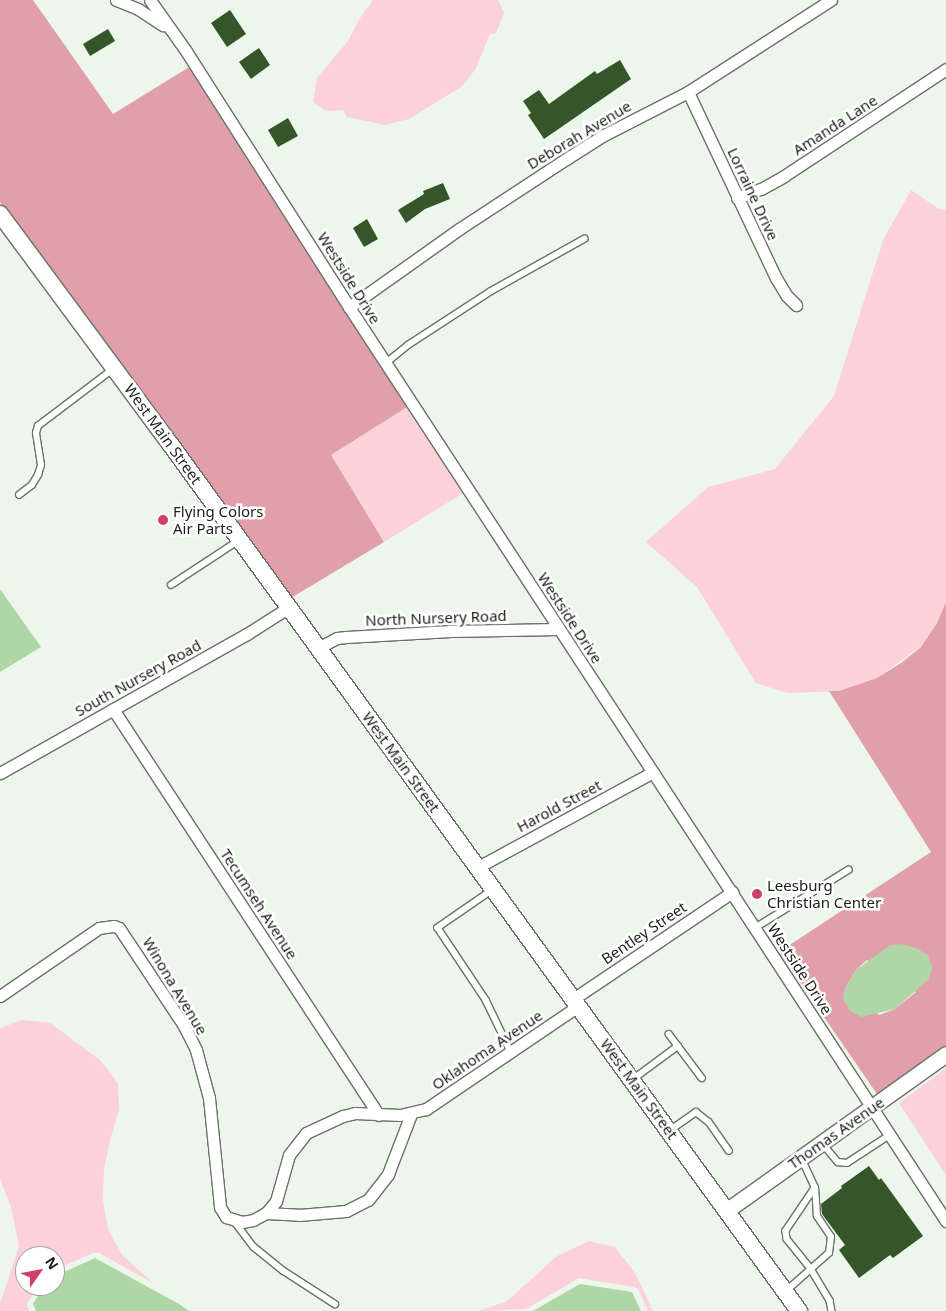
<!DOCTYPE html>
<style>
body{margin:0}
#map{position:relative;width:946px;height:1311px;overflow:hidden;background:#ecf6ea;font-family:"Noto Sans",sans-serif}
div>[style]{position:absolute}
.green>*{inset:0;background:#fcd1d7}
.forest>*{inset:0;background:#e19faa}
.water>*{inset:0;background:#afd6a4}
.building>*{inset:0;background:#34562a}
.roads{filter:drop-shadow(1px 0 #697267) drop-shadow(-1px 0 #697267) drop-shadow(0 1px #697267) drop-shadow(0 -1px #697267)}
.service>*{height:5.5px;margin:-2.75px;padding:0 2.75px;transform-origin:2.75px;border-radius:2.75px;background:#fff}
.minor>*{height:11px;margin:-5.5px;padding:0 5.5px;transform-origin:5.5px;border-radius:5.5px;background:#fff}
.tertiary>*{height:15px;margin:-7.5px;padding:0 7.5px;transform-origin:7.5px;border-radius:7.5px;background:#fff}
.secondary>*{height:16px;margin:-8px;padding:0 8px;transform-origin:8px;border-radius:8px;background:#fff}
.dots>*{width:14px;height:14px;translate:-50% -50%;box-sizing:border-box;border:2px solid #fff;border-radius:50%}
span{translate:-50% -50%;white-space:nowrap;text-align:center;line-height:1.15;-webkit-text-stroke:5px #fff;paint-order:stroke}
.street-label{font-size:15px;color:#1b1e1a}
.poi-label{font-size:15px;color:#1b1e1a}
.left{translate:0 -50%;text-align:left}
.north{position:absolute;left:15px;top:1246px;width:50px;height:50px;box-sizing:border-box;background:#fff;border:1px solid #a4a5a3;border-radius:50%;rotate:57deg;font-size:14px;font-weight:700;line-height:20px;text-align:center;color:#1b1e1a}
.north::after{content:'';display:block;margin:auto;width:18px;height:22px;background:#ce4068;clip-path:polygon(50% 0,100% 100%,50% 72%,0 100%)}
</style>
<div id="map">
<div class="green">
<div style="clip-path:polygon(373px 0,498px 0,504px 13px,496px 33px,490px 34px,475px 70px,461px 87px,409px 119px,385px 125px,347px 117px,343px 110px,326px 111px,313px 102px,317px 78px,348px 41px,360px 18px)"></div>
<div style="clip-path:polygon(911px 190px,939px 209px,946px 210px,946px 602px,937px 623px,919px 648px,877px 678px,839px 691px,788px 693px,756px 683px,697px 587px,646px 542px,708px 487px,775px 469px,834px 396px,883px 240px)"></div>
<div style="clip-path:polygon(415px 402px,473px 487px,384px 542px,331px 455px)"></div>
<div style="clip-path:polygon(22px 1020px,50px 1023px,100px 1060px,118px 1083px,119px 1110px,110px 1140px,104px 1170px,103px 1200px,108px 1229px,122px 1255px,153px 1283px,99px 1253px,93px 1253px,55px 1270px,55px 1256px,25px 1256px,25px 1286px,38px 1286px,27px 1304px,29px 1311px,0 1311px,0 1304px,19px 1246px,11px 1207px,0 1179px,0 1028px)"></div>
<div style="clip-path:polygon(946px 1068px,946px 1175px,899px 1103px)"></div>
<div style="clip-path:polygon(589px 1241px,615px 1247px,635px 1273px,653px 1311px,648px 1311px,638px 1289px,634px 1287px,579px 1278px,526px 1309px,478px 1311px,506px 1302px,557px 1256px)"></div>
</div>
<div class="forest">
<div style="clip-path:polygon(0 0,33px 0,113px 114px,191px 66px,415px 402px,331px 455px,384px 542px,291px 598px,0 202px)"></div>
<div style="clip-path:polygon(evenodd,946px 602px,946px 1046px,877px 1094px,779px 952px,931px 852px,829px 691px,839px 691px,877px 678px,901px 663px,920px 648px,937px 623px,946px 602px,867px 960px,916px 992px,895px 1009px,879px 1015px,845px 989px,856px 970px,867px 960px)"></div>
</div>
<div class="water">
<div style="clip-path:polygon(0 589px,41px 647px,0 672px)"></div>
<div style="clip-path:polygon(902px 944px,916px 948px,928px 955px,932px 967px,929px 979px,895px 1009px,861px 1017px,849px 1010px,843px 998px,845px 989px,856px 970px,890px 945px)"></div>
<div style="clip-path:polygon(95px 1258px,179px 1304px,189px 1311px,36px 1311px,33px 1304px,44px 1286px,55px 1286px,55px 1276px)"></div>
<div style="clip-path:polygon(580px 1284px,632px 1292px,641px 1311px,533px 1311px)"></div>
</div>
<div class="building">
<div style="clip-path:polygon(230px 10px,246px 34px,227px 47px,211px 23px)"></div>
<div style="clip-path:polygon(108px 29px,115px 41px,90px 56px,83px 44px)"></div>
<div style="clip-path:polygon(259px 48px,270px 65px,251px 79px,239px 62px)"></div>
<div style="clip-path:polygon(620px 60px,631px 79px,544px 139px,528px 115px,531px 113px,523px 101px,539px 90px,549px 104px,595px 71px,597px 74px)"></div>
<div style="clip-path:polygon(288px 118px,298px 136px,278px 147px,268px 130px)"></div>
<div style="clip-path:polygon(443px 183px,450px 199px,425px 209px,406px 223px,398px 210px,424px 194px,423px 191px)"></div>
<div style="clip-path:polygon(367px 219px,378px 239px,364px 247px,353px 228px)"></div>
<div style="clip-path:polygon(869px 1166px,879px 1180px,881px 1178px,923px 1236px,893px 1258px,890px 1255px,859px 1278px,839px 1250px,845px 1245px,822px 1214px,821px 1204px,842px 1188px,841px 1186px)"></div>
</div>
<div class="roads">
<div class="service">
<div style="left:386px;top:363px;width:28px;rotate:-39deg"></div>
<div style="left:408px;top:345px;width:99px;rotate:-33deg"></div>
<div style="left:491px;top:291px;width:107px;rotate:-29.2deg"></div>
<div style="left:19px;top:495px;width:16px;rotate:-38deg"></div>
<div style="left:32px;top:485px;width:12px;rotate:-59deg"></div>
<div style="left:38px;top:475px;width:10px;rotate:-73deg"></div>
<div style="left:41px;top:465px;width:32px;rotate:-99deg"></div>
<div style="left:36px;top:433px;width:7px;rotate:-74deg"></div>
<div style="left:38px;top:426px;width:94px;rotate:-37.2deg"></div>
<div style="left:171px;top:585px;width:80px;rotate:-33.3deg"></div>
<div style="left:493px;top:890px;width:67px;rotate:145.4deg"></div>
<div style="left:438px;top:928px;width:87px;rotate:56.3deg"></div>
<div style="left:486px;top:1000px;width:58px;rotate:64.3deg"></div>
<div style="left:755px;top:928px;width:110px;rotate:-31.9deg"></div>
<div style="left:669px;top:1034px;width:55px;rotate:53.1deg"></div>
<div style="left:632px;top:1080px;width:57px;rotate:-36.5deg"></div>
<div style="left:669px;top:1131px;width:33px;rotate:-35deg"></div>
<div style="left:696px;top:1112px;width:16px;rotate:38deg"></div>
<div style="left:709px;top:1122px;width:35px;rotate:55deg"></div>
<div style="left:822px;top:1143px;width:25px;rotate:50deg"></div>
<div style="left:838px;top:1162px;width:9px;rotate:6deg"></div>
<div style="left:847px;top:1163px;width:51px;rotate:-33.1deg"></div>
<div style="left:815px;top:1188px;width:52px;rotate:124deg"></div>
<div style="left:786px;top:1231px;width:8px;rotate:83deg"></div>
<div style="left:787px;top:1239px;width:38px;rotate:51deg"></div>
<div style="left:811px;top:1269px;width:37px;rotate:59deg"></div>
<div style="left:830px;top:1301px;width:10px;rotate:79deg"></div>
<div style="left:235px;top:1222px;width:31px;rotate:53deg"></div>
<div style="left:254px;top:1247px;width:38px;rotate:39deg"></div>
<div style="left:284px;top:1271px;width:61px;rotate:32.9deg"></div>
<div style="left:786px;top:1291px;width:57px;rotate:-41.5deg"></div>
<div style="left:829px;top:1253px;width:16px;rotate:-83deg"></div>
<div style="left:831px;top:1237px;width:25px;rotate:-124deg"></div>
<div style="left:817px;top:1216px;width:28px;rotate:-94deg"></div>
<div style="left:815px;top:1188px;width:33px;rotate:-115deg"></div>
</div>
<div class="minor">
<div style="left:116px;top:0;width:24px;rotate:22deg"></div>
<div style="left:138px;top:9px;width:30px;rotate:33deg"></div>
<div style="left:150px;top:0;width:62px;rotate:54.8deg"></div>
<div style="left:186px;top:51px;width:303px;rotate:57.5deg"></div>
<div style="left:349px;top:307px;width:1092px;rotate:56.85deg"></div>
<div style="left:688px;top:92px;width:206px;rotate:64.7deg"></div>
<div style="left:776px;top:278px;width:21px;rotate:59deg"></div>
<div style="left:787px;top:296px;width:13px;rotate:45deg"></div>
<div style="left:737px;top:198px;width:26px;rotate:-21deg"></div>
<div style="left:761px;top:189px;width:26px;rotate:-29deg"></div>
<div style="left:784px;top:176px;width:194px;rotate:-33.4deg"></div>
<div style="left:349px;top:307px;width:135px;rotate:-35.3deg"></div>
<div style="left:459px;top:229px;width:128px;rotate:-33.2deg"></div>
<div style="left:566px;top:159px;width:45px;rotate:-32.3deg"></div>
<div style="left:604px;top:135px;width:94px;rotate:-27.1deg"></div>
<div style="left:688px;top:92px;width:170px;rotate:-32.8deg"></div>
<div style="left:318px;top:648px;width:21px;rotate:-28deg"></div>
<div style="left:337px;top:638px;width:9px;rotate:-6deg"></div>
<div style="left:346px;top:637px;width:105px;rotate:-3.3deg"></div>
<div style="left:451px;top:631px;width:108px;rotate:-1.1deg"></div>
<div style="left:113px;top:709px;width:485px;rotate:56.8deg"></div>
<div style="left:0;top:773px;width:283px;rotate:-29.4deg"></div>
<div style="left:247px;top:634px;width:50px;rotate:-32.7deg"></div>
<div style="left:478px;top:867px;width:199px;rotate:-28.5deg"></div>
<div style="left:0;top:996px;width:120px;rotate:-34.5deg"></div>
<div style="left:99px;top:928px;width:15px;rotate:-8deg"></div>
<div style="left:114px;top:926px;width:5px;rotate:22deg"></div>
<div style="left:119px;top:928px;width:118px;rotate:56.4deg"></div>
<div style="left:184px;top:1026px;width:27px;rotate:63deg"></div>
<div style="left:196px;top:1050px;width:50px;rotate:74.8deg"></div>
<div style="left:209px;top:1098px;width:110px;rotate:84.2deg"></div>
<div style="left:220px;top:1207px;width:12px;rotate:59deg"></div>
<div style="left:226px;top:1217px;width:17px;rotate:17deg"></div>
<div style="left:242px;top:1222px;width:11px;rotate:-10deg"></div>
<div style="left:253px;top:1220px;width:15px;rotate:-28deg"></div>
<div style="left:266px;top:1213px;width:16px;rotate:-50deg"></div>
<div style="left:276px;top:1201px;width:48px;rotate:-74.2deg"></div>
<div style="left:289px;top:1155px;width:28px;rotate:-52deg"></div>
<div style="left:306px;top:1133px;width:41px;rotate:-24.7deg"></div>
<div style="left:343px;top:1116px;width:12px;rotate:-14deg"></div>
<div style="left:355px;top:1113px;width:45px;rotate:2.5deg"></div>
<div style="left:400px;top:1115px;width:27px;rotate:-13deg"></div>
<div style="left:426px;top:1109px;width:184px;rotate:-34.1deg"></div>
<div style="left:573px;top:999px;width:192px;rotate:-33.9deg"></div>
<div style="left:266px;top:1213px;width:33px;rotate:3deg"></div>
<div style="left:299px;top:1215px;width:47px;rotate:-4.9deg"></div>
<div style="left:346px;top:1211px;width:25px;rotate:-27deg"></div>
<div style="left:368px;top:1200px;width:33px;rotate:-52deg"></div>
<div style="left:388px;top:1174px;width:64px;rotate:-69deg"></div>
</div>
<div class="tertiary">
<div style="left:726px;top:1211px;width:270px;rotate:-35.5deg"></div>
</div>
<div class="secondary">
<div style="left:0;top:214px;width:287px;rotate:53.5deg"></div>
<div style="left:171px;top:445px;width:1070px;rotate:54.05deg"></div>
</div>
</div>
<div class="dots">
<div style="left:163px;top:520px;background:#ce4068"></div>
<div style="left:757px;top:894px;background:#ce4068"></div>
</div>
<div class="street-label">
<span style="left:835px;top:125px;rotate:-33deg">Amanda Lane</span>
<span style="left:579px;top:135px;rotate:-31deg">Deborah Avenue</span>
<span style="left:753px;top:194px;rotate:65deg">Lorraine Drive</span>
<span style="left:349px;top:278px;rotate:58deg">Westside Drive</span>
<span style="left:163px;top:434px;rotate:54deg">West Main Street</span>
<span style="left:436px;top:618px;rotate:-2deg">North Nursery Road</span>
<span style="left:570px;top:618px;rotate:57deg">Westside Drive</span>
<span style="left:138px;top:678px;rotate:-29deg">South Nursery Road</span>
<span style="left:401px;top:762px;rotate:54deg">West Main Street</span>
<span style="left:559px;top:806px;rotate:-28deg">Harold Street</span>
<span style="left:259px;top:904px;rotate:57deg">Tecumseh Avenue</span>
<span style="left:644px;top:933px;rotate:-34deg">Bentley Street</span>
<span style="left:800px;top:969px;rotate:57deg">Westside Drive</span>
<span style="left:175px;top:986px;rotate:59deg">Winona Avenue</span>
<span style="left:487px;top:1050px;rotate:-34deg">Oklahoma Avenue</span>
<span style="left:639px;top:1089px;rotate:54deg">West Main Street</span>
<span style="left:836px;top:1133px;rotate:-35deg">Thomas Avenue</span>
</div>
<div class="poi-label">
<span class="left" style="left:173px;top:520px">Flying Colors<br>Air Parts</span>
<span class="left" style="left:767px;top:894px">Leesburg<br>Christian Center</span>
</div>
<div class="north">N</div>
</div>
